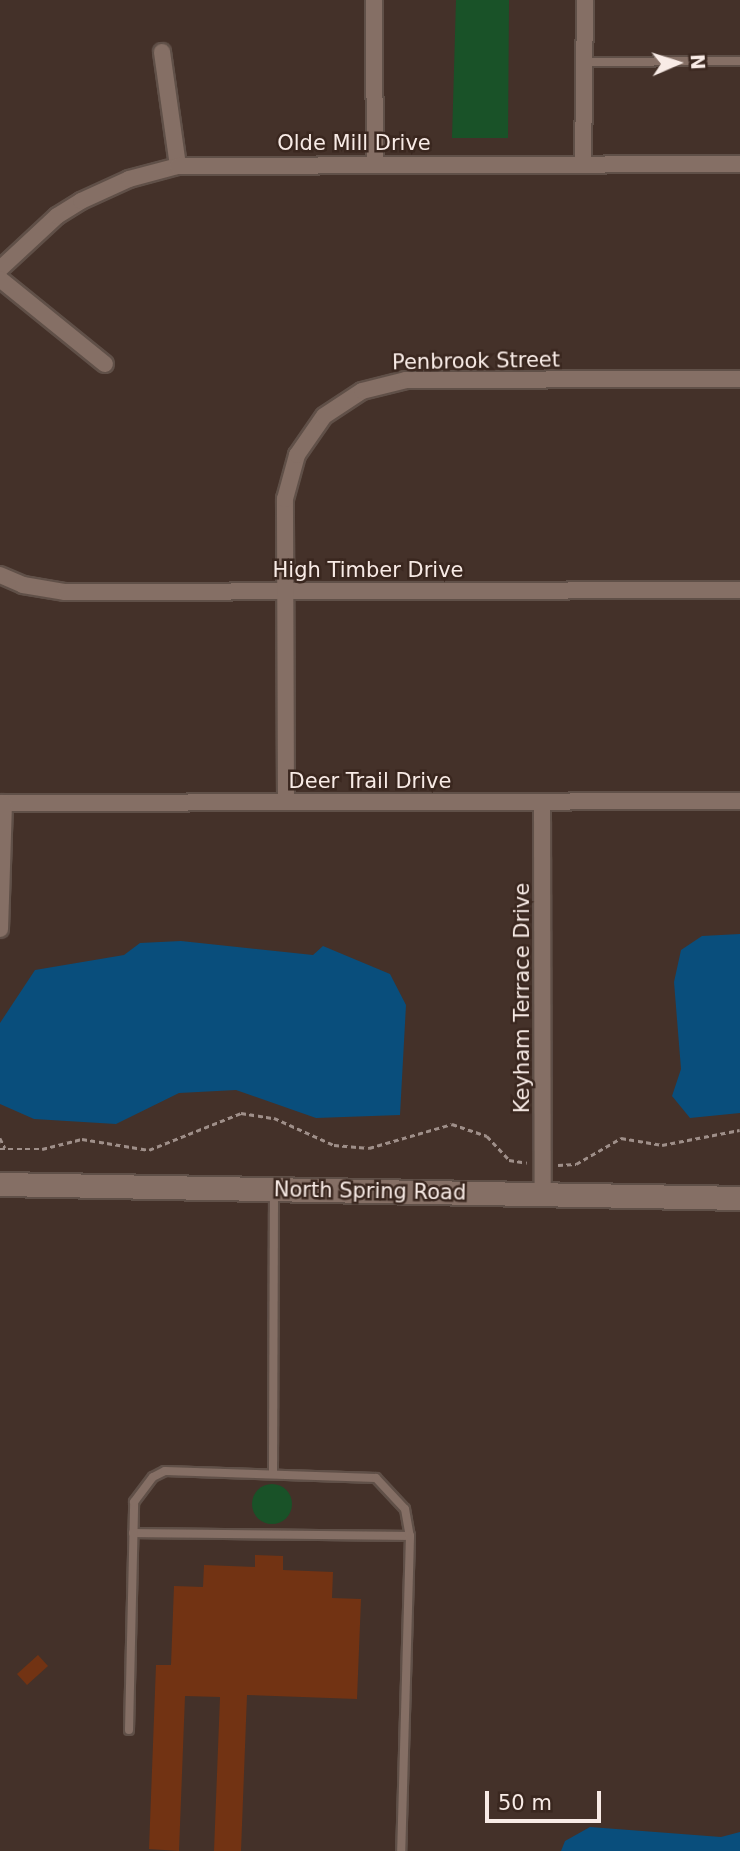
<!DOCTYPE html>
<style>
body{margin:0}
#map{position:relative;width:740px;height:1851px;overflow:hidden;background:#443129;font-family:"DejaVu Sans",sans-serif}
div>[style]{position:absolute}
.green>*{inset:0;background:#195228}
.round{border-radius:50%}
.water>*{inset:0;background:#094e7c}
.building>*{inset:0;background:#723313}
.path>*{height:2.5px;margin-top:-1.25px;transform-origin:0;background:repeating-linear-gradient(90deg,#9f8f89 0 5px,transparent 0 8.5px)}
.roads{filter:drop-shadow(2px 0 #605048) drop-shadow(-2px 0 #605048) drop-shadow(0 2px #605048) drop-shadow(0 -2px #605048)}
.service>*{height:8px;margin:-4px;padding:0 4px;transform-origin:4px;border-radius:4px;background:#856f65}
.minor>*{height:16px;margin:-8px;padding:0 8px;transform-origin:8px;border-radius:8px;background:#856f65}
.secondary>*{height:23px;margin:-11.5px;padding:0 11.5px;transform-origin:11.5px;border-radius:11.5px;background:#856f65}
span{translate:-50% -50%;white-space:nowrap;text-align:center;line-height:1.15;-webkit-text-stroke:5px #3a271f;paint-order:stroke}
.street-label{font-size:21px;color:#f8ebe6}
.north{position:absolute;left:642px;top:28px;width:70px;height:70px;-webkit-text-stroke:5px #3a271f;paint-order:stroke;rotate:87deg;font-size:19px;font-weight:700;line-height:28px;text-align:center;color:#f8ebe6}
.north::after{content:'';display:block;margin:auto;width:24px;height:32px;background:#f8ebe6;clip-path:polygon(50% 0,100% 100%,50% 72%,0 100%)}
.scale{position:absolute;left:485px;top:1791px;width:116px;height:32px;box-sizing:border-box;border:4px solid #f8ebe6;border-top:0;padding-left:9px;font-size:21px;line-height:24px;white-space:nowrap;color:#f8ebe6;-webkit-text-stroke:5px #3a271f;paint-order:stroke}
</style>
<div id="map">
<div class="green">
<div style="clip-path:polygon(456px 0,509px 0,508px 138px,452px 138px)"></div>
<div class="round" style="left:252px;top:1484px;width:40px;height:40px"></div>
</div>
<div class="water">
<div style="clip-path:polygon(740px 934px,740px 1113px,690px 1118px,672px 1096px,681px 1069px,674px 982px,681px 950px,702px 936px)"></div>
<div style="clip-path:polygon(181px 941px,313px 955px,323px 946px,390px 974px,406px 1005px,400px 1115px,316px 1118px,236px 1090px,179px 1093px,116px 1124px,34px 1119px,0 1104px,0 1023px,35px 970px,124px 955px,140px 943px)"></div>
<div style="clip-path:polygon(590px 1827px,721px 1837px,740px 1832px,740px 1851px,561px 1851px,565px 1841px)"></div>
</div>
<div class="building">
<div style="clip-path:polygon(255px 1555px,283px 1556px,283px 1570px,333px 1572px,332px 1598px,361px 1599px,357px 1699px,247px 1695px,241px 1851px,214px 1851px,220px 1697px,185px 1696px,179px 1851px,149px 1849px,156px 1665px,171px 1665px,174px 1586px,203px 1587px,204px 1565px,255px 1567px)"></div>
<div style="clip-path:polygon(38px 1655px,48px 1666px,27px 1685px,17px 1674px)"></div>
</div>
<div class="path">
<div style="left:0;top:1138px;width:11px;rotate:63deg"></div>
<div style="left:0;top:1149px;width:42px"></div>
<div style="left:42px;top:1149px;width:41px;rotate:-14deg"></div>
<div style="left:82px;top:1139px;width:68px;rotate:9.3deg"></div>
<div style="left:149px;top:1150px;width:99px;rotate:-21.9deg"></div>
<div style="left:241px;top:1113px;width:33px;rotate:9deg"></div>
<div style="left:274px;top:1118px;width:66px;rotate:24.2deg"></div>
<div style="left:334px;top:1145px;width:35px;rotate:5deg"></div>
<div style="left:369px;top:1148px;width:86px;rotate:-16.1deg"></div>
<div style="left:452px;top:1124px;width:37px;rotate:19deg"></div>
<div style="left:487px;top:1136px;width:33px;rotate:47deg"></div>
<div style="left:509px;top:1160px;width:18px;rotate:9deg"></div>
<div style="left:558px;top:1165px;width:18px;rotate:-3deg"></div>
<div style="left:576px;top:1164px;width:52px;rotate:-30deg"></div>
<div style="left:621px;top:1138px;width:42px;rotate:9.7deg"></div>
<div style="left:662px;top:1145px;width:79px;rotate:-10.9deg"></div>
</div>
<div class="roads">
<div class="service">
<div style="left:584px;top:62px;width:156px;rotate:-0.4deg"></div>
<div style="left:273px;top:1473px;width:281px;rotate:-89.8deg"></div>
<div style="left:133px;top:1533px;width:277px;rotate:0.6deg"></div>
<div style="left:129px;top:1730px;width:228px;rotate:-88.7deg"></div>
<div style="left:134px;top:1502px;width:31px;rotate:-53deg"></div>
<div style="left:153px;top:1477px;width:13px;rotate:-27deg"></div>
<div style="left:165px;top:1471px;width:211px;rotate:1.9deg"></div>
<div style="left:376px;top:1478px;width:42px;rotate:46.9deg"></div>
<div style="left:405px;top:1509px;width:27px;rotate:80deg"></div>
<div style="left:410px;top:1536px;width:315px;rotate:91.6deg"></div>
</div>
<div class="minor">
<div style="left:374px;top:0;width:165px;rotate:89.7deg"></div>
<div style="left:162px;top:52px;width:115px;rotate:82deg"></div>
<div style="left:583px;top:165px;width:165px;rotate:-89.3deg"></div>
<div style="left:0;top:269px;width:78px;rotate:-42.9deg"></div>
<div style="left:57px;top:216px;width:28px;rotate:-32deg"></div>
<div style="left:81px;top:201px;width:53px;rotate:-24.6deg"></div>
<div style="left:129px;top:179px;width:51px;rotate:-14.9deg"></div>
<div style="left:178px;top:166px;width:562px;rotate:-0.2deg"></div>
<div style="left:0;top:279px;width:135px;rotate:39deg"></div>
<div style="left:0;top:575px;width:25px;rotate:23deg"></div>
<div style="left:23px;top:585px;width:43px;rotate:9.5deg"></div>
<div style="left:65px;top:592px;width:675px;rotate:-0.17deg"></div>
<div style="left:286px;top:802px;width:303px;rotate:-90.2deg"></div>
<div style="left:285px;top:499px;width:46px;rotate:-74.7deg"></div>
<div style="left:297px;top:455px;width:47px;rotate:-55.3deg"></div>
<div style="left:324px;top:416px;width:45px;rotate:-33.3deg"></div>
<div style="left:362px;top:391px;width:45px;rotate:-14deg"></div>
<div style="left:406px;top:380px;width:334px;rotate:-0.2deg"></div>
<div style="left:542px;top:802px;width:393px;rotate:89.9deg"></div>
<div style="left:0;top:803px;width:740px;rotate:-0.15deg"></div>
<div style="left:0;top:929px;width:126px;rotate:-88.2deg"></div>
</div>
<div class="secondary">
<div style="left:0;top:1184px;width:740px;rotate:1.08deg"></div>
</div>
</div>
<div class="street-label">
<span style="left:354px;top:143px">Olde Mill Drive</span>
<span style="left:476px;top:361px;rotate:-1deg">Penbrook Street</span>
<span style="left:368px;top:570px">High Timber Drive</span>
<span style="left:370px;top:781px">Deer Trail Drive</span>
<span style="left:522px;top:998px;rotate:-90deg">Keyham Terrace Drive</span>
<span style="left:370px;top:1191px;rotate:1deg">North Spring Road</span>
</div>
<div class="north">N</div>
<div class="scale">50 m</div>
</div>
